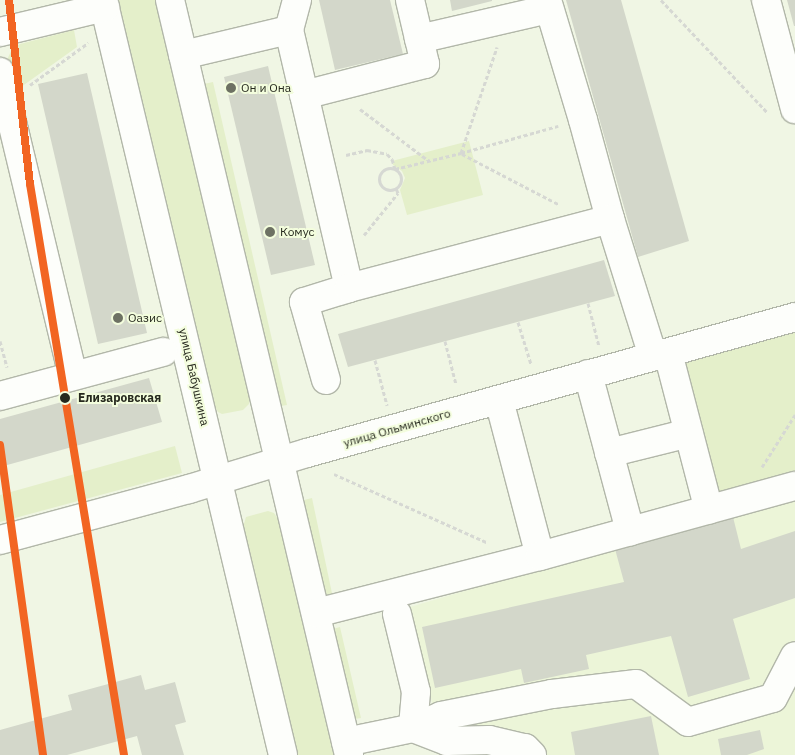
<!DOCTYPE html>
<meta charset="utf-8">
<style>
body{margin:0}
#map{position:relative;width:795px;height:755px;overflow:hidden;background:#f0f6e4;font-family:"IBM Plex Sans",sans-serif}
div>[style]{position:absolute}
.built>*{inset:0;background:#ecf5d8}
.green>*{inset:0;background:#e4efca}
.building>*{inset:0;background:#d3d7ca}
.path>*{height:3px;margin-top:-1.5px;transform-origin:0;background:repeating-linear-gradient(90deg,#d6d8d3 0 4px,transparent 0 6.5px)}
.path>.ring{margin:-1.5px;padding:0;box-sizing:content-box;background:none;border:3px solid #d6d8d3;border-radius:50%}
.roads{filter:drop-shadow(1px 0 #b2b7a9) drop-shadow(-1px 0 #b2b7a9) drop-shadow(0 1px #b2b7a9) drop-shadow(0 -1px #b2b7a9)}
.minor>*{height:28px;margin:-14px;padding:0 14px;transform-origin:14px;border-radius:14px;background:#fdfefb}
.metro-1>*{height:8px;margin:-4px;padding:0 4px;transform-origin:4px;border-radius:4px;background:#f26522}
.dots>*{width:14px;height:14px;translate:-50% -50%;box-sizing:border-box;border:2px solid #f3fddd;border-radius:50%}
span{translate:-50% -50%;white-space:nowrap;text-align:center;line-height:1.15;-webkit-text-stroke:4px #f3fddd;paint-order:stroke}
.poi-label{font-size:12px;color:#26291e}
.left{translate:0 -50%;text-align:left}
.street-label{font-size:12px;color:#26291e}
.stop-label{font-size:12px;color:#26291e;font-weight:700}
</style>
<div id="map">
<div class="built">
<div style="clip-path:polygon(795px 497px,795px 755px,444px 755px,410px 607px,732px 513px)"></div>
</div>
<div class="green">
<div style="clip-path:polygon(118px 0,156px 0,250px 398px,249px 404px,243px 410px,222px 414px,218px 412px,213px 403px)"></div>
<div style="clip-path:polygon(74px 30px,77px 47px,14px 92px,6px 62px,12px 49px,20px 44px)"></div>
<div style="clip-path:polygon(213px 82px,287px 405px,281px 406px,204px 84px)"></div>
<div style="clip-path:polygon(469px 141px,483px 195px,407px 215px,400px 190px,405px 178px,402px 171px,393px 165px,392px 161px)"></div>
<div style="clip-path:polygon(795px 331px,795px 476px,717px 497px,680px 363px)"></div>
<div style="clip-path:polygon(175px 446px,182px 473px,0 522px,0 495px)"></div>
<div style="clip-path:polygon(312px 498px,333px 598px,326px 599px,304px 500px)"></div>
<div style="clip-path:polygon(268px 511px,274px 513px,278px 519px,334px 755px,296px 755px,243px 527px,246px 517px)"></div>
<div style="clip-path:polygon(340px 627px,361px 718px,355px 719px,333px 629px)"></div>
</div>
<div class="building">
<div style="clip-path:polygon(319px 0,390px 0,403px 54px,335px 70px)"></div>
<div style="clip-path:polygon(450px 0,492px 0,492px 1px,452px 11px)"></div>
<div style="clip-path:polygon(566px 0,621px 0,689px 241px,638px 257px)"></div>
<div style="clip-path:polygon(787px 0,795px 0,795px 26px,794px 26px)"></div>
<div style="clip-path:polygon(268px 66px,315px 265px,271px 275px,224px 77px)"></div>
<div style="clip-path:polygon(87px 73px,147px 333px,98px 344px,38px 84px)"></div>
<div style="clip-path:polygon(604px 260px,615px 296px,348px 367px,338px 334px)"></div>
<div style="clip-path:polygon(149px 378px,162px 422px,0 467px,0 419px)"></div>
<div style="clip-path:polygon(733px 517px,741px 549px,795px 531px,795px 598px,733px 619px,750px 679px,688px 697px,671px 636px,586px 655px,589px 669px,524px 683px,521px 669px,435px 688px,422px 627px,624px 582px,615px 549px)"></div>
<div style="clip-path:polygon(141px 675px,145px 690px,175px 682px,186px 722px,175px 725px,184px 755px,142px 755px,137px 736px,67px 755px,0 755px,0 730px,72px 710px,68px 695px)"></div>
<div style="clip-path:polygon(651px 716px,659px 755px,575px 755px,571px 732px)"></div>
<div style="clip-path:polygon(760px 730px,764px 749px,747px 755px,721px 755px,718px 739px)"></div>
</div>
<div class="path">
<div style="left:661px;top:0;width:154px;rotate:46.6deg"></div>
<div style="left:30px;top:85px;width:72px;rotate:-35.9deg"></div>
<div style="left:360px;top:109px;width:86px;rotate:37deg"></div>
<div style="left:461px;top:153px;width:112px;rotate:-71.2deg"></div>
<div style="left:462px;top:154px;width:110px;rotate:27.5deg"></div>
<div style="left:346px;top:155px;width:22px;rotate:-13deg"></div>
<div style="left:367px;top:150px;width:20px;rotate:11deg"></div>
<div style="left:387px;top:154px;width:7px;rotate:45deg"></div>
<div style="left:392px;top:159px;width:10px;rotate:73deg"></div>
<div style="left:395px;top:169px;width:68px;rotate:-13.6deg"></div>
<div style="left:461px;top:153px;width:101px;rotate:-15.6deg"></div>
<div class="ring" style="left:379px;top:168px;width:19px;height:19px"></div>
<div style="left:364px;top:235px;width:54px;rotate:-51deg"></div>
<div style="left:398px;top:193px;width:5px;rotate:-112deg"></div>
<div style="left:588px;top:303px;width:44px;rotate:75.7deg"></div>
<div style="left:518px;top:322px;width:44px;rotate:72.8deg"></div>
<div style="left:0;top:341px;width:27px;rotate:75deg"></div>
<div style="left:445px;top:341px;width:44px;rotate:75.7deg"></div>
<div style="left:375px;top:360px;width:47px;rotate:75.1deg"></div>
<div style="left:762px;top:467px;width:62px;rotate:-57.6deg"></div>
<div style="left:334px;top:474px;width:167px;rotate:24.1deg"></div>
</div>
<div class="roads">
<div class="minor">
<div style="left:103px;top:0;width:776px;rotate:76.59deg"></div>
<div style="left:170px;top:0;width:776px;rotate:76.66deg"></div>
<div style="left:297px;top:0;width:31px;rotate:105deg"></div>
<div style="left:289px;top:30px;width:265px;rotate:76.9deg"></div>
<div style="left:547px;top:0;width:125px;rotate:73.3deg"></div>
<div style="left:583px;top:120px;width:103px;rotate:74.7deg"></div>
<div style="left:610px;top:219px;width:144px;rotate:72.6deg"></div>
<div style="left:766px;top:0;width:113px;rotate:75.1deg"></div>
<div style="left:0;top:32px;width:108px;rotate:-13.4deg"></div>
<div style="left:419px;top:39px;width:133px;rotate:-13deg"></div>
<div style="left:183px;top:55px;width:109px;rotate:-13.3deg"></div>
<div style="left:0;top:72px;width:312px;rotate:76.5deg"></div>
<div style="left:304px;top:95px;width:125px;rotate:-14.4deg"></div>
<div style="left:425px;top:64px;width:66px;rotate:-103.2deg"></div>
<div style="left:668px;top:353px;width:162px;rotate:75.4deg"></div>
<div style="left:588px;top:374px;width:163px;rotate:75deg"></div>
<div style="left:326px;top:380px;width:81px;rotate:-105.8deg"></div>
<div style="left:304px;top:302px;width:47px;rotate:-17.3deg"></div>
<div style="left:349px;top:288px;width:270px;rotate:-14.8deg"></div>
<div style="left:0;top:396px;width:169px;rotate:-15.1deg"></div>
<div style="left:499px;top:400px;width:161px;rotate:75.3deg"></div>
<div style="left:609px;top:453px;width:82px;rotate:-14deg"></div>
<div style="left:0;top:540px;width:196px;rotate:-15.1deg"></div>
<div style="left:189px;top:489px;width:123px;rotate:-17deg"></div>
<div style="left:307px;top:453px;width:507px;rotate:-15.57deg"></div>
<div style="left:316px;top:613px;width:231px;rotate:-14.3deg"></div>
<div style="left:540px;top:556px;width:264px;rotate:-15.4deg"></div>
<div style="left:397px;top:614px;width:80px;rotate:76.3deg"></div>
<div style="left:416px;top:692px;width:36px;rotate:95deg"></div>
<div style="left:413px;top:728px;width:36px;rotate:21deg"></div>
<div style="left:447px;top:741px;width:42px;rotate:-1.4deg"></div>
<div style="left:489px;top:740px;width:37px;rotate:13deg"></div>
<div style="left:525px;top:748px;width:10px;rotate:45deg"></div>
<div style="left:346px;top:742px;width:68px;rotate:-11.8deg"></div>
<div style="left:413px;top:728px;width:30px;rotate:-23deg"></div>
<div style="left:441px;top:716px;width:113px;rotate:-11.2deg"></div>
<div style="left:552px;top:694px;width:85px;rotate:-6.8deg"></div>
<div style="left:636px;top:684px;width:64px;rotate:36.2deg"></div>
<div style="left:688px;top:722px;width:88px;rotate:-15.8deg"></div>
<div style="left:773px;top:698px;width:47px;rotate:-62.4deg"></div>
</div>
</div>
<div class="metro-1">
<div style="left:9px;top:0;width:185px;rotate:83.5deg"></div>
<div style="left:30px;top:184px;width:579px;rotate:80.65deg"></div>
<div style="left:0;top:445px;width:313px;rotate:82.1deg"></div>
</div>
<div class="dots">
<div style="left:231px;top:88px;background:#6d7163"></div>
<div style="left:270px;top:232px;background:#6d7163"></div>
<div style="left:118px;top:318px;background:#6d7163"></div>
<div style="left:65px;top:398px;background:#26291e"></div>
</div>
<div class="poi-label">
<span class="left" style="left:241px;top:88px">Он и Она</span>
<span class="left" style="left:280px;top:232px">Комус</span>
<span class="left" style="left:128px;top:318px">Оазис</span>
</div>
<div class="street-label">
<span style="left:194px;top:377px;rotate:77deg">улица Бабушкина</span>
<span style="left:397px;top:428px;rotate:-16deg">улица Ольминского</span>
</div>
<div class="stop-label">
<span class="left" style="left:78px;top:398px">Елизаровская</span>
</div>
</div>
